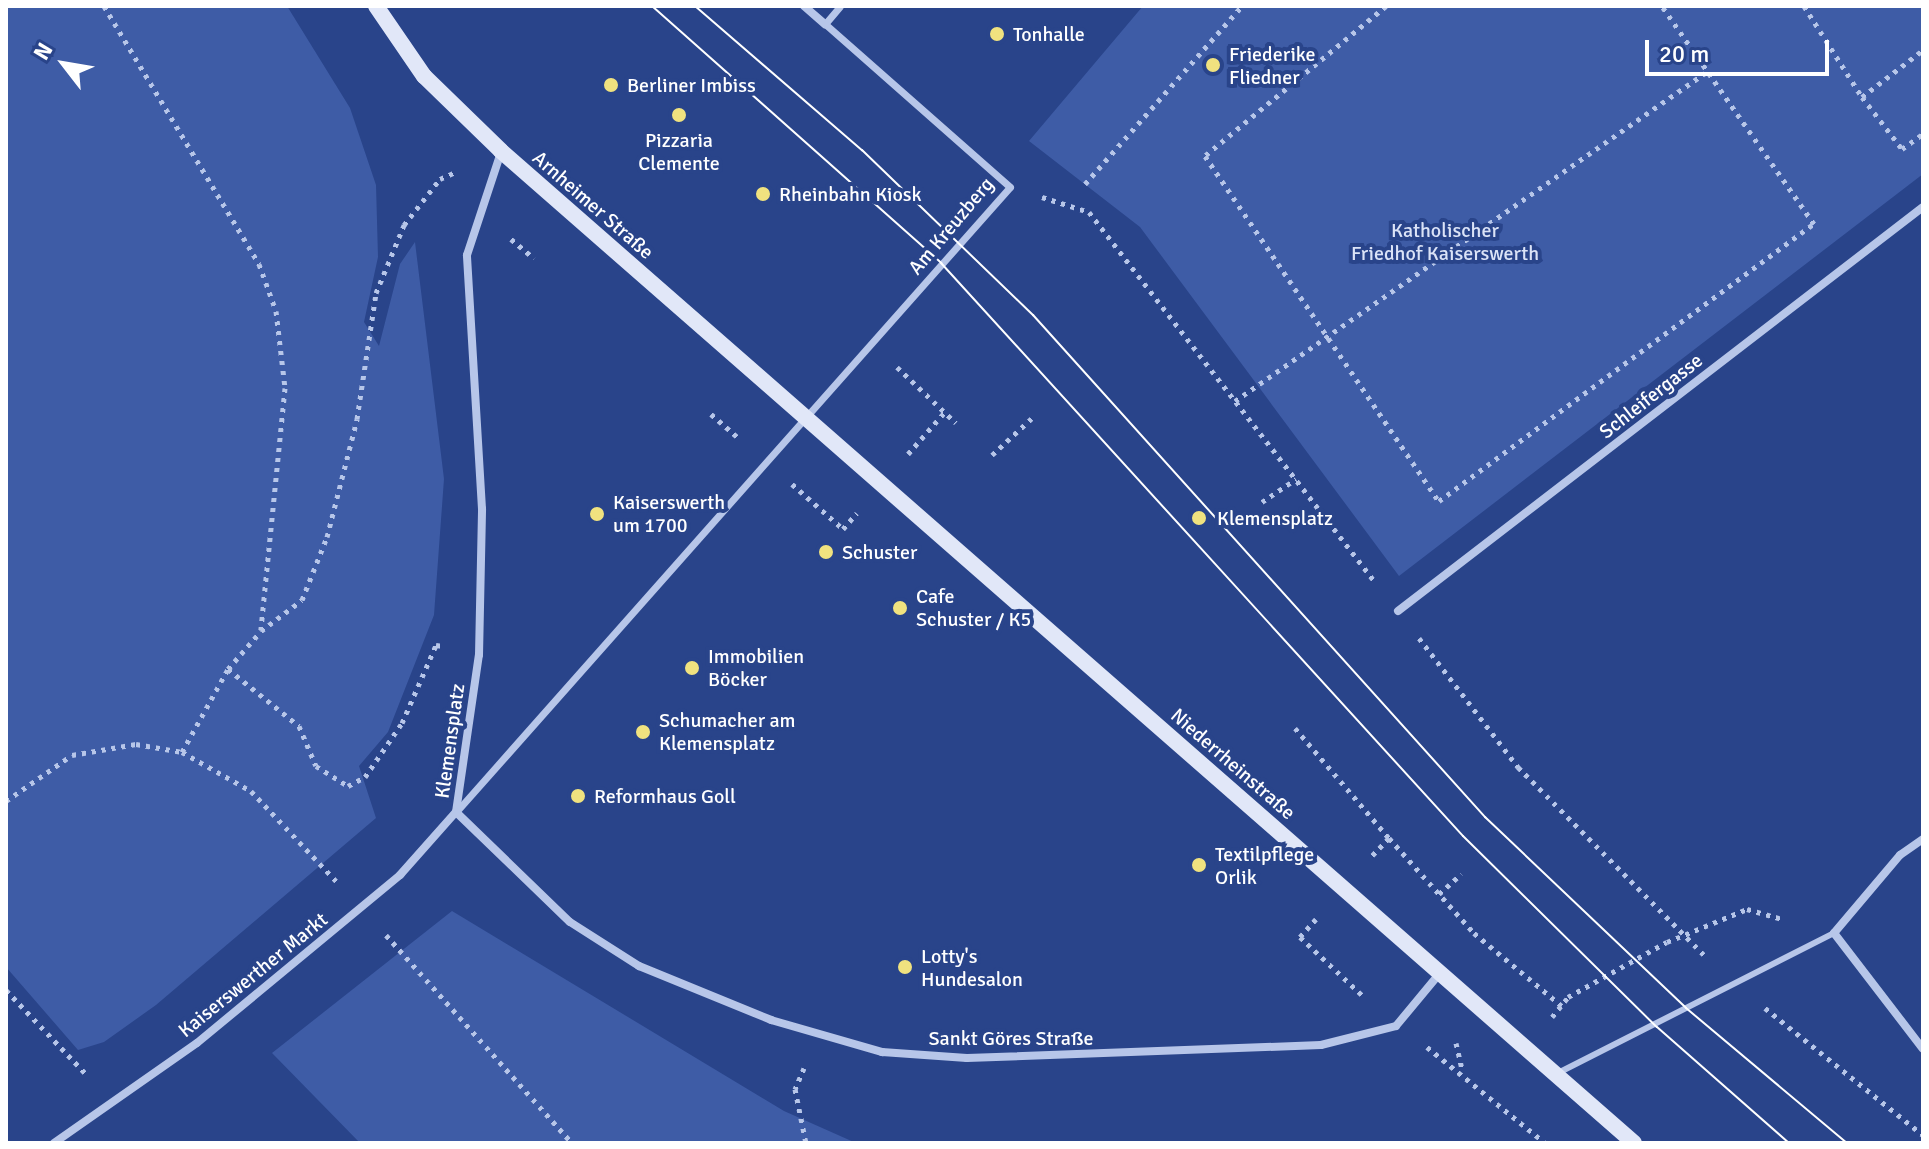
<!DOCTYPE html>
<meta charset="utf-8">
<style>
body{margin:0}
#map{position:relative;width:1929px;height:1149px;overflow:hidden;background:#29448a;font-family:Signika,sans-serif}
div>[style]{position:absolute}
.green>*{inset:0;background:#3e5ca6}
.path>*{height:5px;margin-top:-2.5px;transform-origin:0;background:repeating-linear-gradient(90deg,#b7c6e9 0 4px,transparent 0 10px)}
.service>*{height:6px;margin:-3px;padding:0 3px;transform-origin:3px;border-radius:3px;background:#b7c6e9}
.pedestrian>*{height:7px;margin:-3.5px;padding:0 3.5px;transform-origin:3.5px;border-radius:3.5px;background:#b7c6e9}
.minor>*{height:8px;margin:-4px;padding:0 4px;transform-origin:4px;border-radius:4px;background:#b7c6e9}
.secondary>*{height:16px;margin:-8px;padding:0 8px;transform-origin:8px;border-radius:8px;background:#e1e7f8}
.tram>*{height:2px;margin:-1px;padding:0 1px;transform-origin:1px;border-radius:1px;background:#fff}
.dots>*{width:22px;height:22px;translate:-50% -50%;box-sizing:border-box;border:4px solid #29448a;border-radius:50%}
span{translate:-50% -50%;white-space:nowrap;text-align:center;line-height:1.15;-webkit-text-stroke:8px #29448a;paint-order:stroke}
.poi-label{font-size:20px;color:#fff}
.left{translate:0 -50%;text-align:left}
.street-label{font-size:20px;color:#fff}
.park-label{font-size:20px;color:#dbe3f7}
.frame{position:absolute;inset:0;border:8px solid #fff;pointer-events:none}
.north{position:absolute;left:24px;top:24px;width:80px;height:80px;-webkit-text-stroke:6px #29448a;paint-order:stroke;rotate:301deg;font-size:22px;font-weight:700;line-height:32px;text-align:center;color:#fff}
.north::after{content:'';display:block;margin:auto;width:28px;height:36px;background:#fff;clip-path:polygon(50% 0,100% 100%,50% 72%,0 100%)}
.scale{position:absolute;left:1645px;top:40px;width:184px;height:36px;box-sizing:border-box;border:4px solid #fff;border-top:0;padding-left:10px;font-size:24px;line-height:28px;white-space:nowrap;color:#fff;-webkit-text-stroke:6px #29448a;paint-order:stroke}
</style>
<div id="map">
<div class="green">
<div style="clip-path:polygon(6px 6px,287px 6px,350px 108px,376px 185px,378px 257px,364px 322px,379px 346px,400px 264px,415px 242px,444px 479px,434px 615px,388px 732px,359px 766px,376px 818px,156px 1005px,104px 1042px,78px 1050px,6px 967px)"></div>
<div style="clip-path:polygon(1143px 6px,1923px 6px,1923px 174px,1399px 576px,1140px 227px,1029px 141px)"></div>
<div style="clip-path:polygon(452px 911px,784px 1111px,856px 1143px,360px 1143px,272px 1053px)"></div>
</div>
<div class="path">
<div style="left:104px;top:6px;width:301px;rotate:59deg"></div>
<div style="left:259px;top:264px;width:50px;rotate:70.1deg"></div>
<div style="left:276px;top:311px;width:78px;rotate:83.3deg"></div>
<div style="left:285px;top:388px;width:243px;rotate:95.7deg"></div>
<div style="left:1386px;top:6px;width:235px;rotate:140.4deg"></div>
<div style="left:1205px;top:156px;width:417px;rotate:55.9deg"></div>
<div style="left:1439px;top:501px;width:466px;rotate:-36.5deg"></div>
<div style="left:1814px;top:224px;width:266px;rotate:-124.9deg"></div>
<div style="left:1804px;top:6px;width:108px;rotate:57.5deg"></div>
<div style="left:1862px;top:97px;width:77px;rotate:-37.6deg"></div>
<div style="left:1862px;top:97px;width:66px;rotate:52.4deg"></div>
<div style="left:1902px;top:149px;width:26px;rotate:-36deg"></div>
<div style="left:1085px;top:184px;width:237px;rotate:-48.6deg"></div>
<div style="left:1042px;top:197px;width:49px;rotate:17.7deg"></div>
<div style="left:1089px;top:212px;width:469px;rotate:52.3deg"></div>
<div style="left:511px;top:239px;width:30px;rotate:40deg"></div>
<div style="left:897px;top:367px;width:81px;rotate:43.5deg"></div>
<div style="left:1235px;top:401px;width:573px;rotate:-34.91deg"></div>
<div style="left:711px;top:414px;width:37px;rotate:41deg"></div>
<div style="left:908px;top:454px;width:55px;rotate:-48.7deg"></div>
<div style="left:992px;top:455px;width:54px;rotate:-42.8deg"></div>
<div style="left:792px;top:484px;width:68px;rotate:41.4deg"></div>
<div style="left:843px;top:529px;width:21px;rotate:-49deg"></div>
<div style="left:1262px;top:502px;width:41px;rotate:-34.1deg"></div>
<div style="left:1419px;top:638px;width:163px;rotate:52.5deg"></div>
<div style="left:1518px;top:767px;width:267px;rotate:45.3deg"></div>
<div style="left:228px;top:669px;width:91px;rotate:38.8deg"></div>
<div style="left:299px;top:726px;width:43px;rotate:67deg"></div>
<div style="left:316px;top:766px;width:38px;rotate:32deg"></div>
<div style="left:348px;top:786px;width:19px;rotate:-28deg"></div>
<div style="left:365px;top:777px;width:65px;rotate:-55.6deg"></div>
<div style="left:402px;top:723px;width:85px;rotate:-66.4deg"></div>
<div style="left:436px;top:645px;width:7px;rotate:8deg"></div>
<div style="left:1295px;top:728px;width:145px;rotate:49.5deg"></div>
<div style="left:1389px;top:838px;width:28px;rotate:134deg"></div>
<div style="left:182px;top:752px;width:95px;rotate:-61deg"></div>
<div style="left:228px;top:669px;width:50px;rotate:-49deg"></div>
<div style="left:261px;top:631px;width:51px;rotate:-37.1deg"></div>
<div style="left:302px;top:600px;width:68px;rotate:-68.4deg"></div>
<div style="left:327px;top:537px;width:122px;rotate:-75.7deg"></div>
<div style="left:357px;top:419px;width:127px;rotate:-81.4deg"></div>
<div style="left:376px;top:293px;width:74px;rotate:-67.6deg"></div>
<div style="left:404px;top:225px;width:58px;rotate:-52deg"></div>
<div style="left:440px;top:179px;width:17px;rotate:-24deg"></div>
<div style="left:6px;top:801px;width:80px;rotate:-34.9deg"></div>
<div style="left:72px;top:755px;width:65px;rotate:-9.8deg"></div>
<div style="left:136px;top:744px;width:47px;rotate:9.9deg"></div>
<div style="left:182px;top:752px;width:79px;rotate:29.5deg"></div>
<div style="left:251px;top:791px;width:124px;rotate:46.6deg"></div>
<div style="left:1389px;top:838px;width:127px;rotate:48.2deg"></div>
<div style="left:1474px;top:933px;width:114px;rotate:39.7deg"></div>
<div style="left:1439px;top:894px;width:30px;rotate:-42deg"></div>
<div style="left:1316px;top:919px;width:24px;rotate:132deg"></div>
<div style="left:1300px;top:937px;width:86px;rotate:43.1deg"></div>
<div style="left:386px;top:935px;width:279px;rotate:48.2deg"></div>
<div style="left:6px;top:990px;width:116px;rotate:46.4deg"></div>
<div style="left:1765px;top:1008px;width:203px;rotate:38.8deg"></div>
<div style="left:1552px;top:1017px;width:26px;rotate:-51deg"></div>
<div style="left:1568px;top:997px;width:113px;rotate:-29.1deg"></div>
<div style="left:1667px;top:942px;width:87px;rotate:-22.4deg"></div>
<div style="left:1747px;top:909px;width:37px;rotate:16deg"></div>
<div style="left:1456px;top:1043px;width:26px;rotate:77deg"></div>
<div style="left:1427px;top:1047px;width:152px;rotate:39.1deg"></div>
<div style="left:804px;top:1068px;width:23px;rotate:113deg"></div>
<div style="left:795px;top:1089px;width:55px;rotate:78.5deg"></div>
</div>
<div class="service">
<div style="left:1556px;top:1074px;width:312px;rotate:-26.9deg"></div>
</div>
<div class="pedestrian">
<div style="left:456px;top:812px;width:835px;rotate:-48.45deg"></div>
<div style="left:1010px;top:187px;width:247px;rotate:-138.6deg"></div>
<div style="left:825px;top:24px;width:23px;rotate:-50deg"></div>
</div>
<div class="minor">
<div style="left:804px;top:6px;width:28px;rotate:41deg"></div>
<div style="left:1398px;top:611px;width:662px;rotate:-37.58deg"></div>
<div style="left:456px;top:812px;width:158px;rotate:44deg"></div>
<div style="left:570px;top:922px;width:82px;rotate:32.5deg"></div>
<div style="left:639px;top:966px;width:143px;rotate:22.2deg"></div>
<div style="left:771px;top:1020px;width:116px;rotate:16.1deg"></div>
<div style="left:882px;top:1052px;width:85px;rotate:4deg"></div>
<div style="left:967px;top:1058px;width:354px;rotate:-2.1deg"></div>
<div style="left:1321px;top:1045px;width:77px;rotate:-14.2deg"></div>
<div style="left:1396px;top:1026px;width:69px;rotate:-50.3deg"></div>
<div style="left:456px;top:812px;width:159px;rotate:-81.7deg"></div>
<div style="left:479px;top:655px;width:146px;rotate:-88.8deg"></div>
<div style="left:482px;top:509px;width:254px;rotate:-93.4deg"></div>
<div style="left:467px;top:255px;width:108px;rotate:-71.7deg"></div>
<div style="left:1923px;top:839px;width:28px;rotate:145deg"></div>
<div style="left:1900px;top:855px;width:102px;rotate:130.2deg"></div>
<div style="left:1834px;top:933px;width:146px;rotate:52.5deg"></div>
<div style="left:54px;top:1143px;width:174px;rotate:-35deg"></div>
<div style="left:197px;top:1043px;width:264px;rotate:-39.6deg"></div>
<div style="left:400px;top:875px;width:84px;rotate:-48.4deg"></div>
</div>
<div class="secondary">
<div style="left:376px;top:6px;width:85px;rotate:55.6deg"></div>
<div style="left:424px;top:76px;width:107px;rotate:44.2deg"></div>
<div style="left:501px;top:151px;width:1506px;rotate:41.2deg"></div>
</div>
<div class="tram">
<div style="left:652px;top:6px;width:387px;rotate:41.6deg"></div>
<div style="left:941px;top:263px;width:775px;rotate:47.67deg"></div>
<div style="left:1463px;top:836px;width:272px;rotate:44.6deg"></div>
<div style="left:1657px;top:1027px;width:176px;rotate:41.3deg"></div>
<div style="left:695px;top:6px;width:221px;rotate:40.8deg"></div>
<div style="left:862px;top:150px;width:238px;rotate:44deg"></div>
<div style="left:1033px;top:315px;width:676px;rotate:48deg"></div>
<div style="left:1485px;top:817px;width:277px;rotate:43.5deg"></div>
<div style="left:1686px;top:1008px;width:210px;rotate:40deg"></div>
</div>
<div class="dots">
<div style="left:997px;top:34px;background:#f0e27f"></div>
<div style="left:1213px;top:65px;background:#f0e27f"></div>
<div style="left:611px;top:85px;background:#f0e27f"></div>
<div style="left:679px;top:115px;background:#f0e27f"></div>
<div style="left:763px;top:194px;background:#f0e27f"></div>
<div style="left:597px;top:514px;background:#f0e27f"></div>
<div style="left:1199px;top:518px;background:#f0e27f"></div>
<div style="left:826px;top:552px;background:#f0e27f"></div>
<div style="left:900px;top:608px;background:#f0e27f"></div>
<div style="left:692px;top:668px;background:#f0e27f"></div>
<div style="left:643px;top:732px;background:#f0e27f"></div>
<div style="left:578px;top:796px;background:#f0e27f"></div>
<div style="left:1199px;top:865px;background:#f0e27f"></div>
<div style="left:905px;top:967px;background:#f0e27f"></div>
</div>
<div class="poi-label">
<span class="left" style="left:1013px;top:34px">Tonhalle</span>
<span class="left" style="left:1229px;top:66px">Friederike<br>Fliedner</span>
<span class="left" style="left:627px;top:85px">Berliner Imbiss</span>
<span style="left:679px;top:152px">Pizzaria<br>Clemente</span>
<span class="left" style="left:779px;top:194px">Rheinbahn Kiosk</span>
<span class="left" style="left:613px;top:514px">Kaiserswerth<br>um 1700</span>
<span class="left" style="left:1217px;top:518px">Klemensplatz</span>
<span class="left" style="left:842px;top:552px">Schuster</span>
<span class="left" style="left:916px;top:608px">Cafe<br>Schuster / K5</span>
<span class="left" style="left:708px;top:668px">Immobilien<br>Böcker</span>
<span class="left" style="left:659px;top:732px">Schumacher am<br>Klemensplatz</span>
<span class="left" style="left:594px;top:796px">Reformhaus Goll</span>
<span class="left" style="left:1215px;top:866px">Textilpflege<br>Orlik</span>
<span class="left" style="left:921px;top:968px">Lotty's<br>Hundesalon</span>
</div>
<div class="street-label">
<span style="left:593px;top:205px;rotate:41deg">Arnheimer Straße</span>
<span style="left:951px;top:226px;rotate:-50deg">Am Kreuzberg</span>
<span style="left:1651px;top:396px;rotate:-38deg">Schleifergasse</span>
<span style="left:450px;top:741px;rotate:-82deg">Klemensplatz</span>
<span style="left:1233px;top:764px;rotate:41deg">Niederrheinstraße</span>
<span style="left:253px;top:975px;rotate:-39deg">Kaiserswerther Markt</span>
<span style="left:1011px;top:1038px">Sankt Göres Straße</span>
</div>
<div class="park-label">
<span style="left:1445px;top:242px">Katholischer<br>Friedhof Kaiserswerth</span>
</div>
<div class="frame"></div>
<div class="north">N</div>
<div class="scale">20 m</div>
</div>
